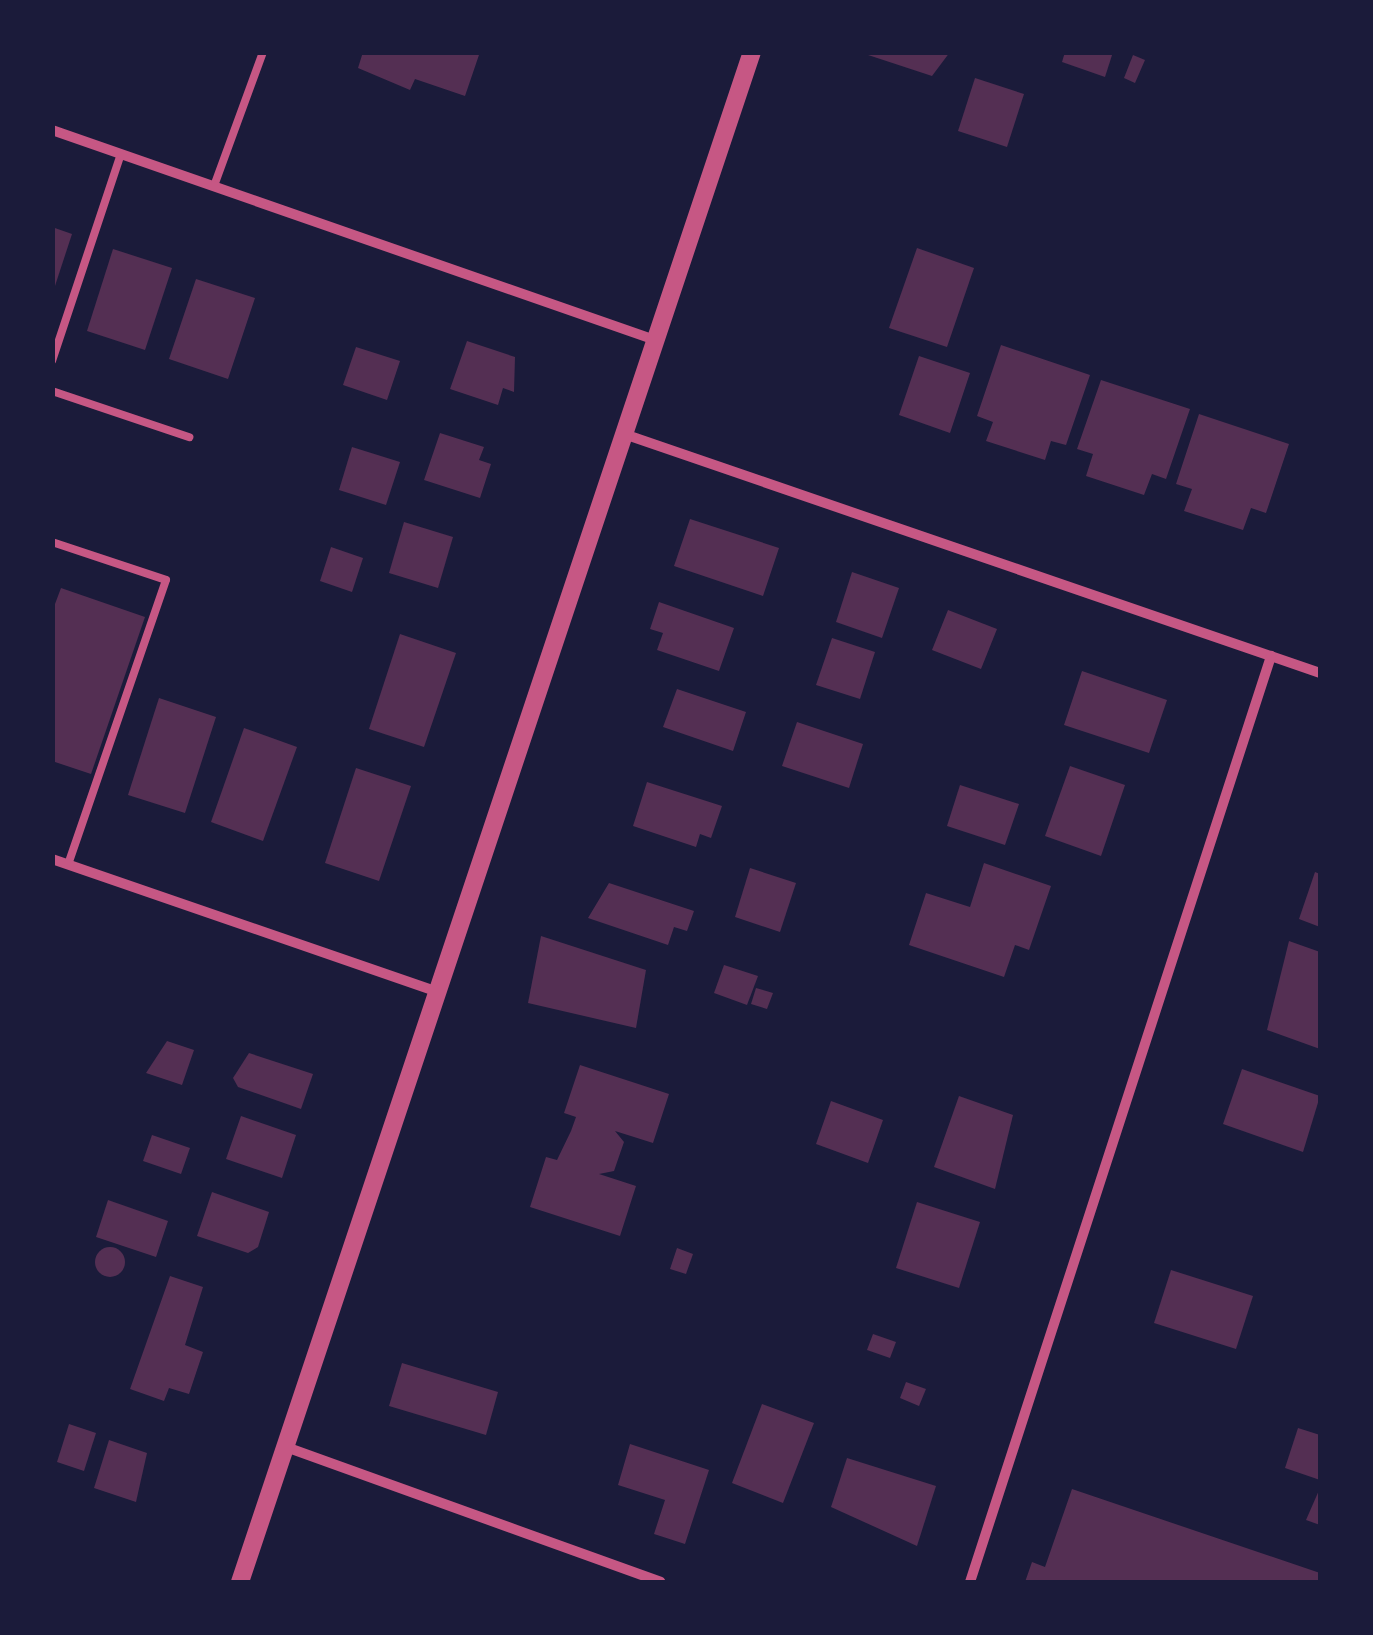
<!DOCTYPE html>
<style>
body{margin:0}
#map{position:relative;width:1373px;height:1635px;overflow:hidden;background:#1b1b3a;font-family:Montserrat,sans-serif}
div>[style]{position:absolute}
.building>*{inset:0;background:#542f53}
.round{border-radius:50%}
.service>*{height:8px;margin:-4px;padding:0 4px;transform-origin:4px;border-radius:4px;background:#c65784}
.minor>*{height:10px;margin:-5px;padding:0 5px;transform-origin:5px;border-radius:5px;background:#c65784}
.tertiary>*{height:18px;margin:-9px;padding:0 9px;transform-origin:9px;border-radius:9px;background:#c65784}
span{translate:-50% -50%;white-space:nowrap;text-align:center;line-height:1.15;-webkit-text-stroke:10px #1b1b3a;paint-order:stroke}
.frame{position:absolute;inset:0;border:55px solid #1b1b3a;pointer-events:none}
</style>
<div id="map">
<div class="building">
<div style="clip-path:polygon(480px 52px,465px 96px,415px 79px,410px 90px,358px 68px,363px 52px)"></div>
<div style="clip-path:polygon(950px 52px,932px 76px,862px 53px,862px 52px)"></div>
<div style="clip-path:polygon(1065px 52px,1113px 52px,1105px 77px,1062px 62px)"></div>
<div style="clip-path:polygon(1133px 55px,1145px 60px,1135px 83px,1124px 78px)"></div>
<div style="clip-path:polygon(975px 78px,1024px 94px,1007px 147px,958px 131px)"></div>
<div style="clip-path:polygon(52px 227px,72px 234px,53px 292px,52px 292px)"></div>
<div style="clip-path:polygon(917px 248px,974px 268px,947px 347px,889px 328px)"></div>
<div style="clip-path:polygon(113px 249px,172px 268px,145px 350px,87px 331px)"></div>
<div style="clip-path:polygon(196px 279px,255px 298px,228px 379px,169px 359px)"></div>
<div style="clip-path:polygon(467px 341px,515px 357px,514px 392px,503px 388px,498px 405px,450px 389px)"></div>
<div style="clip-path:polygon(1001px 345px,1090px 375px,1066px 445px,1051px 441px,1045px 460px,986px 441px,993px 422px,977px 416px)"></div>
<div style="clip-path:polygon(356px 347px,400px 361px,387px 400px,343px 385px)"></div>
<div style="clip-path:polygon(919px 356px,970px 373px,950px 433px,899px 415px)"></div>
<div style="clip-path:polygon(1101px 380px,1190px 409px,1166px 479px,1152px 474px,1144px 495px,1086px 476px,1093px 454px,1077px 449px)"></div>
<div style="clip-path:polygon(1199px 414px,1289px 444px,1266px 513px,1251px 508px,1243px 530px,1184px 511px,1192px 489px,1176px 484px)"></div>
<div style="clip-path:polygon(440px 433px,484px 447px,479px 460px,491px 464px,480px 498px,424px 480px)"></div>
<div style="clip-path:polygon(352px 447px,400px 462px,386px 505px,339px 490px)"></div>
<div style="clip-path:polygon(690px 519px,779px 548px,763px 596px,674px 566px)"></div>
<div style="clip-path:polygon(404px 522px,453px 537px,438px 588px,389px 573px)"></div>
<div style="clip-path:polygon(331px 547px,363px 558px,352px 592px,320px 581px)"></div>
<div style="clip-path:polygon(852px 572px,899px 588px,882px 638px,836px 622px)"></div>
<div style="clip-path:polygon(61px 588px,145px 617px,91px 774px,52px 761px,52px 612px)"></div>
<div style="clip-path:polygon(659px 602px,734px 628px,719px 671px,657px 650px,663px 633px,650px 629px)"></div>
<div style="clip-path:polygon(948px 610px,997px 629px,981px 669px,932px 650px)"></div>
<div style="clip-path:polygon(400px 634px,456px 653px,424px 747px,369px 729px)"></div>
<div style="clip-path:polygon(832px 638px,875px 652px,860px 699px,816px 685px)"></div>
<div style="clip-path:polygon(1082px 671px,1167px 700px,1149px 753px,1064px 725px)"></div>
<div style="clip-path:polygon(677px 689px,746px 712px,733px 751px,663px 727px)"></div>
<div style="clip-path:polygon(159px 698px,216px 717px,185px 813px,128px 795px)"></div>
<div style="clip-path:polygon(797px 722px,863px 744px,849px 788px,782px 766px)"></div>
<div style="clip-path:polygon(244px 728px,297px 747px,263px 841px,211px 822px)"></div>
<div style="clip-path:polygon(1070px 766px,1125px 785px,1101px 856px,1045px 836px)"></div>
<div style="clip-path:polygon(356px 768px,411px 786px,379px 881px,325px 863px)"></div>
<div style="clip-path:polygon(647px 782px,722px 806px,711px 838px,700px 834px,696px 847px,633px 826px)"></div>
<div style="clip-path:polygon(960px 785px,1019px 804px,1005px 845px,947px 826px)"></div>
<div style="clip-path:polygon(984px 863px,1051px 886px,1029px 950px,1015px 945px,1004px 977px,909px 945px,926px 893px,970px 907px)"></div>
<div style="clip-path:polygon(750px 868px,796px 883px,780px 932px,735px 917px)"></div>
<div style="clip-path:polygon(1315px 872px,1320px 874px,1320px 927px,1299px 919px)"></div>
<div style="clip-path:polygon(609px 883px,694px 911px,687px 931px,674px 927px,668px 945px,588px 918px)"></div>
<div style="clip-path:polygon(541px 936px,646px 970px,636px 1028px,528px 1003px)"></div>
<div style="clip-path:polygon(1289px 941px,1320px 952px,1320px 1049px,1267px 1030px)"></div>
<div style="clip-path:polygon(724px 965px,758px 976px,747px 1005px,714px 993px)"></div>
<div style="clip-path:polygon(756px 988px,773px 993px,767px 1009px,751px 1004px)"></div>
<div style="clip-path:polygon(167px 1041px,194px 1050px,182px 1085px,146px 1073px)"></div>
<div style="clip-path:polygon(249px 1053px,313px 1074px,301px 1109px,238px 1087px,233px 1078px)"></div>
<div style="clip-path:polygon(580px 1065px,669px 1094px,653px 1143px,615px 1131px,624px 1142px,614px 1171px,599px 1174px,636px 1186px,620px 1236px,530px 1207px,546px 1157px,557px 1160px,571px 1131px,576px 1117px,564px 1113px)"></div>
<div style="clip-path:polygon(1242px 1069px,1320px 1096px,1303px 1152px,1223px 1124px)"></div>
<div style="clip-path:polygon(959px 1096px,1013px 1115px,995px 1189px,934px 1167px)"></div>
<div style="clip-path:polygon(831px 1101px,883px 1120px,868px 1163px,816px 1144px)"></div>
<div style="clip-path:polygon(241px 1116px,296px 1135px,282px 1178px,226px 1159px)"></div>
<div style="clip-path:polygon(152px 1135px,190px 1148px,181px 1174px,143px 1161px)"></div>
<div style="clip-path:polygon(212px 1192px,269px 1212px,258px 1247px,248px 1253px,197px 1236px)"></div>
<div style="clip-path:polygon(108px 1200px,168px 1221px,156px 1257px,96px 1237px)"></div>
<div style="clip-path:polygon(917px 1202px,980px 1222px,959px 1288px,896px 1268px)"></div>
<div class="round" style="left:95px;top:1247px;width:30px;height:30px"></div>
<div style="clip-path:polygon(677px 1248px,693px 1254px,686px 1274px,670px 1269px)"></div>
<div style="clip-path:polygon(1171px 1270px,1253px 1296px,1236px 1349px,1154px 1323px)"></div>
<div style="clip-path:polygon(170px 1276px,203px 1287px,185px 1345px,203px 1352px,189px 1394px,169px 1388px,164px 1401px,130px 1389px)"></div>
<div style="clip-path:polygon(873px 1334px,896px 1342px,890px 1358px,867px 1350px)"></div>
<div style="clip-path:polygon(402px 1363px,498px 1392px,486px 1435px,389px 1406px)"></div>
<div style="clip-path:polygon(906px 1382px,926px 1389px,919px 1406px,900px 1398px)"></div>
<div style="clip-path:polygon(762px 1404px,814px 1423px,783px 1503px,732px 1483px)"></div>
<div style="clip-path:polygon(69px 1424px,96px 1433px,84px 1471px,57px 1462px)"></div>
<div style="clip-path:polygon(1298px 1428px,1320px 1435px,1320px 1480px,1285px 1468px)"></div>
<div style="clip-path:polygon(109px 1440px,147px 1453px,136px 1502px,94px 1488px)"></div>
<div style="clip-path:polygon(630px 1444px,709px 1470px,685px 1544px,654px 1534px,665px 1500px,618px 1485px)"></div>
<div style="clip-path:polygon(847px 1458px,936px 1486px,917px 1546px,831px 1507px)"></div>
<div style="clip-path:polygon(1320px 1488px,1320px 1525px,1306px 1520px)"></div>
<div style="clip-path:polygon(1072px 1489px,1320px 1573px,1320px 1582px,1025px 1582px,1032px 1562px,1045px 1567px)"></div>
</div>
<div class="service">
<div style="left:214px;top:186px;width:143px;rotate:-69.9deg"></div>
<div style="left:52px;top:361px;width:218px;rotate:-71.6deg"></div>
<div style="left:52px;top:391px;width:145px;rotate:18.6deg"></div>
<div style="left:52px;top:542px;width:120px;rotate:18.4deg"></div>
<div style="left:166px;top:580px;width:300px;rotate:109deg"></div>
</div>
<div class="minor">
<div style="left:52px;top:130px;width:639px;rotate:19.2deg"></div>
<div style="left:624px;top:434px;width:736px;rotate:18.95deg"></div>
<div style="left:52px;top:859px;width:409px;rotate:19deg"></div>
<div style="left:286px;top:1447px;width:398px;rotate:19.8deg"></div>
<div style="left:970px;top:1582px;width:974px;rotate:-71.99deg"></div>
</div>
<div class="tertiary">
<div style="left:240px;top:1582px;width:1613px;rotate:-71.5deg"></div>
</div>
<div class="frame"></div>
</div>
